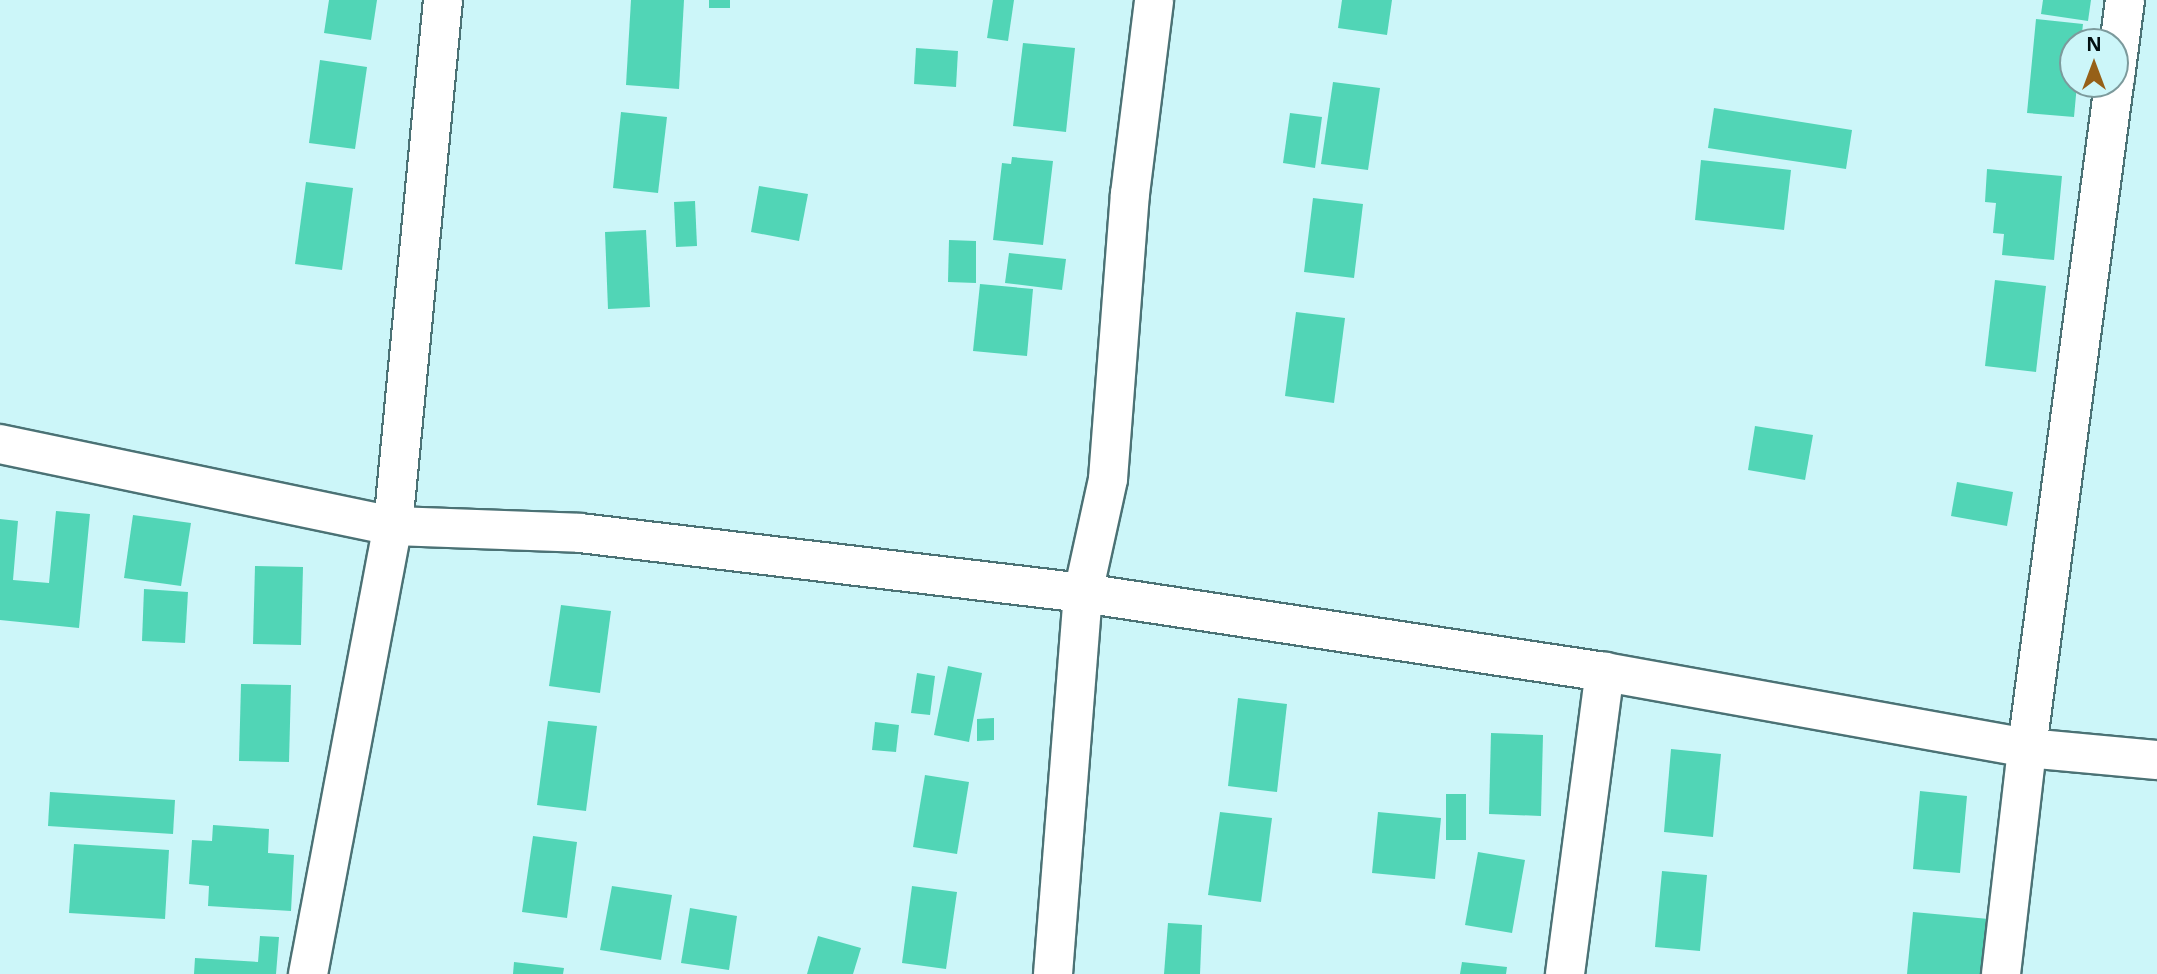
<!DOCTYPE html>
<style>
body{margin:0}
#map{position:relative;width:2157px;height:974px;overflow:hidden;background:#ccf6f9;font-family:"Noto Sans",sans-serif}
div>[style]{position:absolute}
.building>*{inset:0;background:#51d5b6}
.roads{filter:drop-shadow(2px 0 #4b7275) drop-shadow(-2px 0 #4b7275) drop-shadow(0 2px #4b7275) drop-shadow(0 -2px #4b7275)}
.minor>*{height:38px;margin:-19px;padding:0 19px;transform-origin:19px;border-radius:19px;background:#fff}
span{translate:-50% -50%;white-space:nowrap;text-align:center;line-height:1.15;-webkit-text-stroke:7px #ccf6f9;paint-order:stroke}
.north{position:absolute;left:2059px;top:28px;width:70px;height:70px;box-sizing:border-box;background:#ccf6f9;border:2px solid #7c9a9c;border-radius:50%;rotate:0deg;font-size:19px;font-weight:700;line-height:28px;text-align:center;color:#031011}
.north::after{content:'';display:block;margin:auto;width:24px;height:32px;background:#966018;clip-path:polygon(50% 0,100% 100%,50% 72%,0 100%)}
</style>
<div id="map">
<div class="building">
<div style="clip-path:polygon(329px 0,377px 0,371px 40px,324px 33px)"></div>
<div style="clip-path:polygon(631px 0,684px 0,679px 89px,626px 85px)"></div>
<div style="clip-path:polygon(709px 0,730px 0,730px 8px,709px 8px)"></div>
<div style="clip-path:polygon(993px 0,1014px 0,1008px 41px,987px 38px)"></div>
<div style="clip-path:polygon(1342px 0,1392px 0,1387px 35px,1338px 28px)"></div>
<div style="clip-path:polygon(2043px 0,2091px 0,2088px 21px,2041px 14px)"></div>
<div style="clip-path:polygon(2036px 19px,2083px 24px,2081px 42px,2073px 42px,2073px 84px,2077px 84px,2074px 117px,2027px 113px)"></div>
<div style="clip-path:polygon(1023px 43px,1075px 48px,1066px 132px,1013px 126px)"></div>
<div style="clip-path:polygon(916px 48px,958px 51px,956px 87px,914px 84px)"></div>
<div style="clip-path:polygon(320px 60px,367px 67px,355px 149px,309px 143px)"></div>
<div style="clip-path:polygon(1333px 82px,1380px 88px,1368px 170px,1321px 164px)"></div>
<div style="clip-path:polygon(1714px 108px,1852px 130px,1846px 169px,1708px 148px)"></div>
<div style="clip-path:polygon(621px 112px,667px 117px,658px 193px,613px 188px)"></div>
<div style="clip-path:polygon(1290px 113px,1322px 117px,1315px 168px,1283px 163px)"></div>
<div style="clip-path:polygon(1012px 157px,1053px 161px,1043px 245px,993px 240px,1002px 163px,1011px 164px)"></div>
<div style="clip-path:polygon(1701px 160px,1791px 170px,1784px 230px,1695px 220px)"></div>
<div style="clip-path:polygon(1987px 169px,2062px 176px,2054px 260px,2002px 255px,2004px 234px,1993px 233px,1996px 203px,1985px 202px)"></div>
<div style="clip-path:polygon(306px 182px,353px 188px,342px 270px,295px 264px)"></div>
<div style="clip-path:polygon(759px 186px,808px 194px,799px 241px,751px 232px)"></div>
<div style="clip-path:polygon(1313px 198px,1363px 204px,1354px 278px,1304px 272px)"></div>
<div style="clip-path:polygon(695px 201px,697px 246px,676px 247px,674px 202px)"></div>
<div style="clip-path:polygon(646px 230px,650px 307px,608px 309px,605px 232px)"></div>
<div style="clip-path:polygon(949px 240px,976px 241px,976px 283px,948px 282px)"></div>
<div style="clip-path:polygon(1009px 253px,1066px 259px,1062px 290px,1005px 283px)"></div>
<div style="clip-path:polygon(1995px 280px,2046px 286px,2036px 372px,1985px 366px)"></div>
<div style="clip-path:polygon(980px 284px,1033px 289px,1027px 356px,973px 351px)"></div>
<div style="clip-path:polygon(1296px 312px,1345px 318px,1334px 403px,1285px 396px)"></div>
<div style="clip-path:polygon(1755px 426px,1813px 435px,1805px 480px,1748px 470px)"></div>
<div style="clip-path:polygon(1957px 482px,2013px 492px,2007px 526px,1951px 516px)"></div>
<div style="clip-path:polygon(56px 511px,90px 514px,79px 628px,0 620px,0 519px,18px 521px,13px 580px,49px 583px)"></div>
<div style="clip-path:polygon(133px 515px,191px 523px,181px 586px,124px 578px)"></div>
<div style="clip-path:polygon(255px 566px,303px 567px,301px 645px,253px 644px)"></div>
<div style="clip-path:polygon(144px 589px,188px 592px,185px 643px,142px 641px)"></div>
<div style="clip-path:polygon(561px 605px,611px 611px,600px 693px,549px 686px)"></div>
<div style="clip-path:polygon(948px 666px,982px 673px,969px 742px,934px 735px)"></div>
<div style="clip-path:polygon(917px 673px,935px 676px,930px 715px,911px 713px)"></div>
<div style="clip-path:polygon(241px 684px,291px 685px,289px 762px,239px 761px)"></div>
<div style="clip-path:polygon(1238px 698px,1287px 704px,1277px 792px,1228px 786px)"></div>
<div style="clip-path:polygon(994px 718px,994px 740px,977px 741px,977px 719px)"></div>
<div style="clip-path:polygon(548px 721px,597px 726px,586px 811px,537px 805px)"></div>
<div style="clip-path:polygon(875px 722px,899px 725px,896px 752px,872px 750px)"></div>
<div style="clip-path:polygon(1491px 733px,1543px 735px,1541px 816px,1489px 814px)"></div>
<div style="clip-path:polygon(1671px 749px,1721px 754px,1713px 837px,1664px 832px)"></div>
<div style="clip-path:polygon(925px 775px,969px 782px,957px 854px,913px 847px)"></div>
<div style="clip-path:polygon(1920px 791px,1967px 796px,1960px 873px,1913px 869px)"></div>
<div style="clip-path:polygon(50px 792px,175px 800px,173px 834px,48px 826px)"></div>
<div style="clip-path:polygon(1446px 794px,1466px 794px,1466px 840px,1446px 840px)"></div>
<div style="clip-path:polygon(1220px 812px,1272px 818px,1261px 902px,1208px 895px)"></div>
<div style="clip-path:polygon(1378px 812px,1441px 818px,1435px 879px,1372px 873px)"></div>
<div style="clip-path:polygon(213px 825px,269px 829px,268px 853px,294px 855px,291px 911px,208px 906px,209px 886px,189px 884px,192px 840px,212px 841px)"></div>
<div style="clip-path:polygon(533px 836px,577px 842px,567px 918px,522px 912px)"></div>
<div style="clip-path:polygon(74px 844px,169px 850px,165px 919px,69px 913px)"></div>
<div style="clip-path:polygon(1478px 852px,1525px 860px,1512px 933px,1465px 925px)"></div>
<div style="clip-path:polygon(1662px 871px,1707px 875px,1700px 951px,1655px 947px)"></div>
<div style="clip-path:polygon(612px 886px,672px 895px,661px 960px,600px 950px)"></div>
<div style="clip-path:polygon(912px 886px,957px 892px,946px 969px,902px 963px)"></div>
<div style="clip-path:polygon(690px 908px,737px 916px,729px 970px,681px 963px)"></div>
<div style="clip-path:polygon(1913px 912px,1989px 919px,1984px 974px,1907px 974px)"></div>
<div style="clip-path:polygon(1168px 923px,1202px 925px,1200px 974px,1164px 974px)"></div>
<div style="clip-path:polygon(260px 936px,279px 937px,276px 974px,194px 974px,195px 958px,258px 962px)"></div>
<div style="clip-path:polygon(818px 936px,861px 948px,853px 974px,807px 974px)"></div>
<div style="clip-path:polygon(514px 962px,564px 968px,563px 974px,513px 974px)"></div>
<div style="clip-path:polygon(1462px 962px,1507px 967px,1506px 974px,1460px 974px)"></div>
</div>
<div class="roads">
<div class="minor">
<div style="left:2115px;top:78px;width:79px;rotate:-82.7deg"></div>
<div style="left:0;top:444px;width:401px;rotate:11.8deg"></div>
<div style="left:393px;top:526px;width:187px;rotate:2.1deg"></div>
<div style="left:580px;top:533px;width:507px;rotate:6.8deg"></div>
<div style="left:1083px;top:593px;width:528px;rotate:8.61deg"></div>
<div style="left:1605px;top:672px;width:429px;rotate:10.2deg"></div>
<div style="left:2027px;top:748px;width:131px;rotate:5.3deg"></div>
<div style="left:308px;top:974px;width:456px;rotate:-79.3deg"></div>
<div style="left:393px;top:526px;width:528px;rotate:-84.57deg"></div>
<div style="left:1053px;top:974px;width:382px;rotate:-85.5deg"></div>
<div style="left:1083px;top:593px;width:117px;rotate:-77.6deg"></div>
<div style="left:1108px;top:479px;width:286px;rotate:-85.6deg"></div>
<div style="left:1130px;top:194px;width:195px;rotate:-82.9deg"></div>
<div style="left:1565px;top:974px;width:305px;rotate:-82.5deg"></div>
<div style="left:2001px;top:974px;width:227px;rotate:-83.4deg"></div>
<div style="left:2027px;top:748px;width:670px;rotate:-82.54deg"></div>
</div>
</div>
<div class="north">N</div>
</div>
